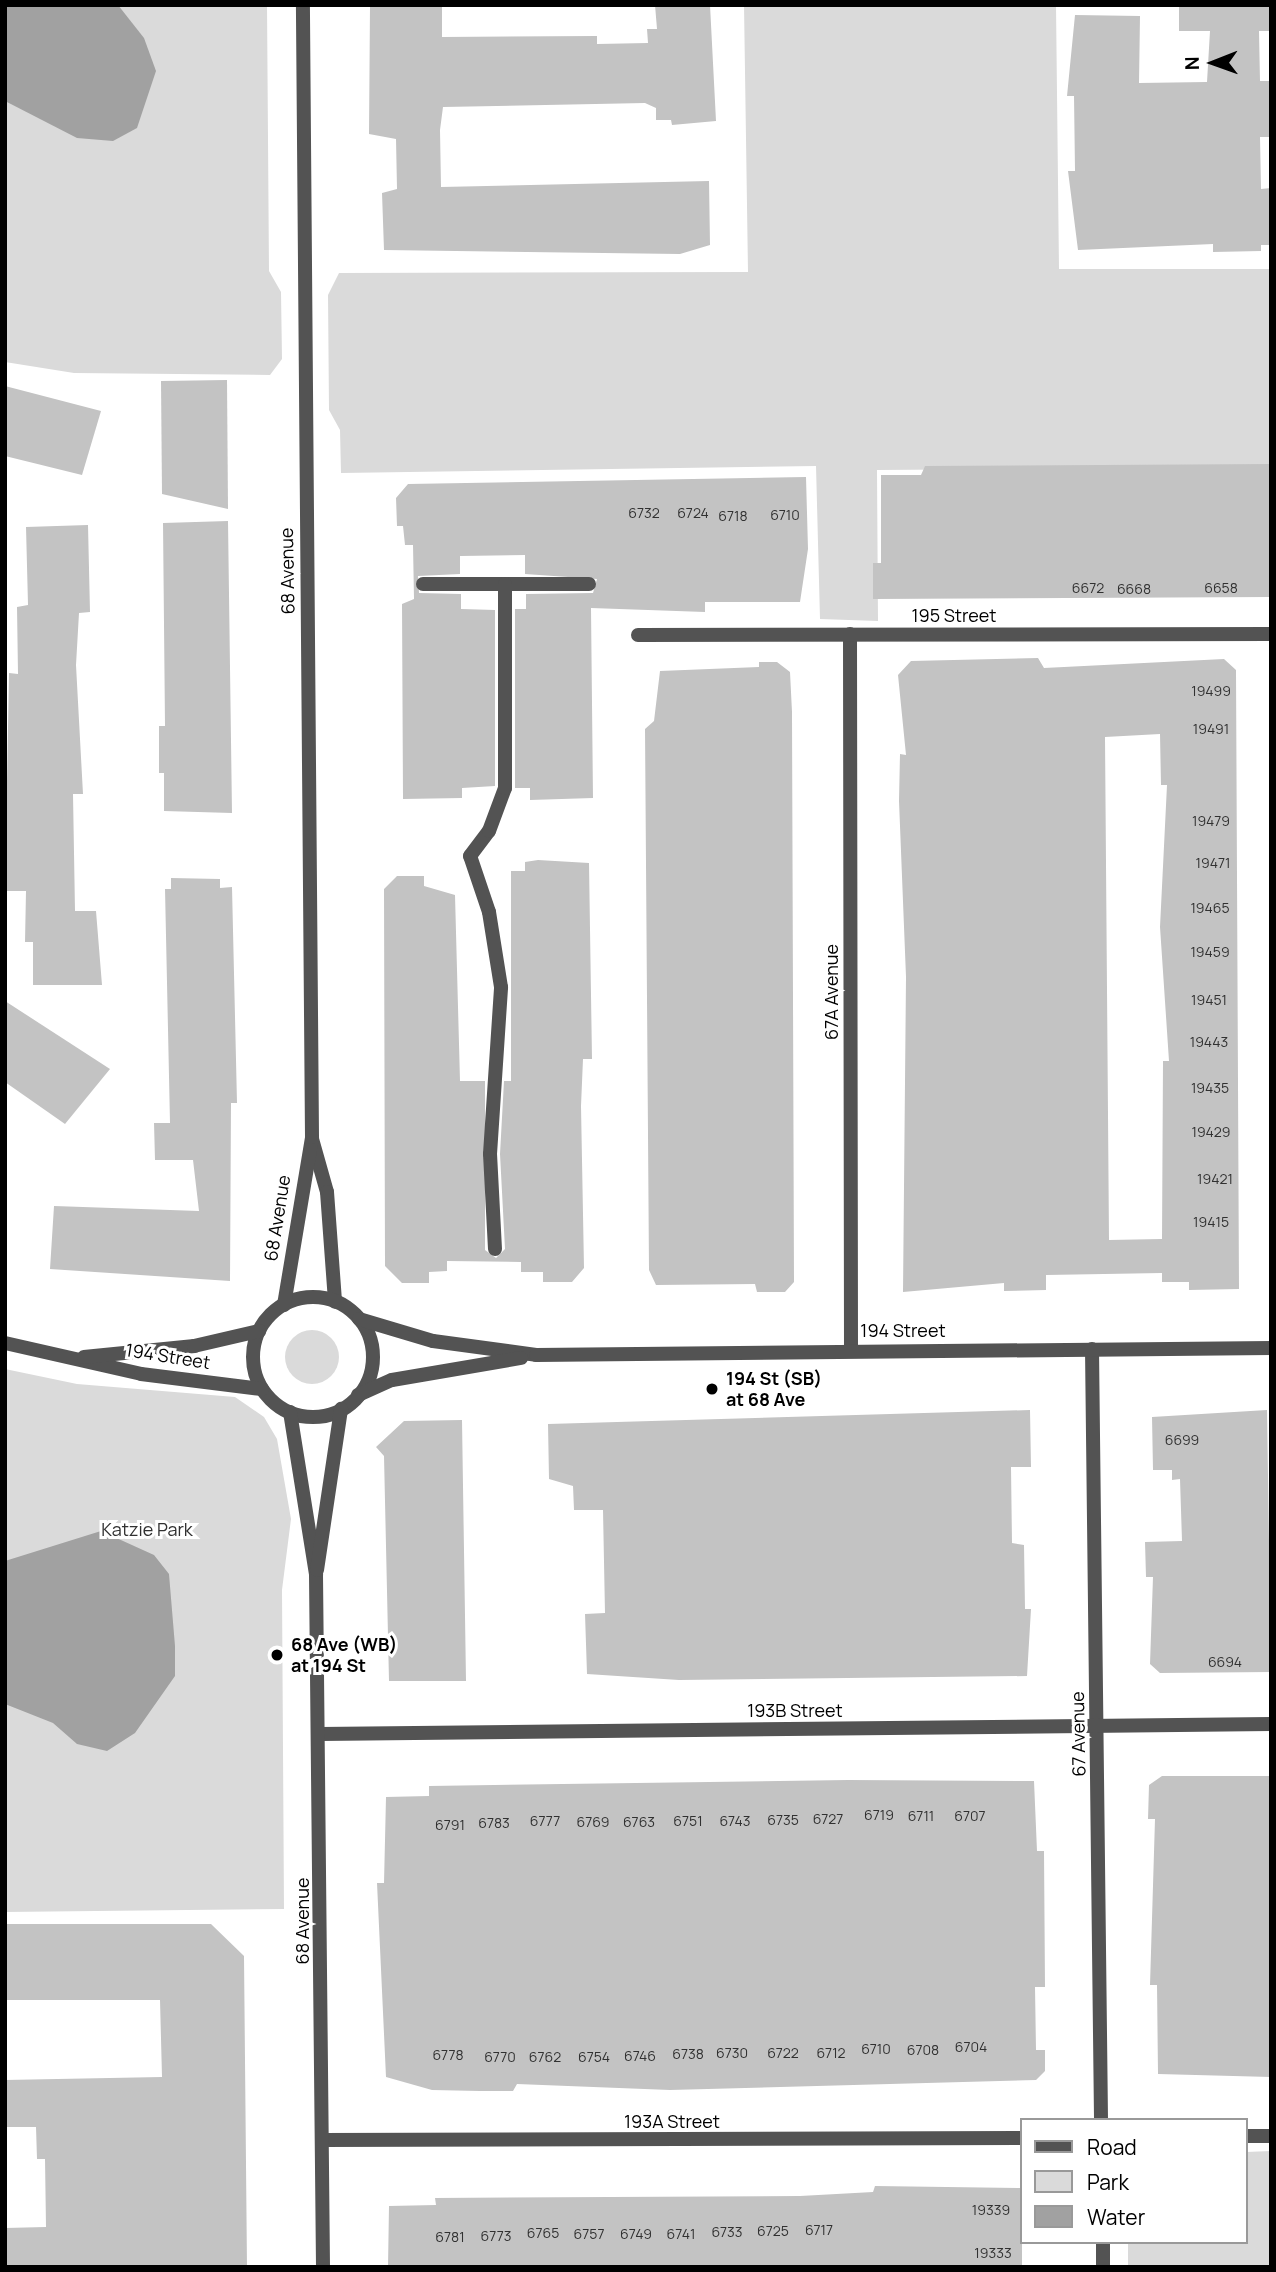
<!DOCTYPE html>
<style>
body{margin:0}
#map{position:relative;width:1276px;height:2272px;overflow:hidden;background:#fff;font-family:Manrope,sans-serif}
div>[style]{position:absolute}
.green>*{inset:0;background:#dadada}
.round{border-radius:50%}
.water>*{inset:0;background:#a1a1a1}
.building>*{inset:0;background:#c3c3c3}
.minor>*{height:14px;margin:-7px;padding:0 7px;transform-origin:7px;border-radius:7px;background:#535353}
.tertiary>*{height:14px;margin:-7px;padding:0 7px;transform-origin:7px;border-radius:7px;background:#535353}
.tertiary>.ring{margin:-7px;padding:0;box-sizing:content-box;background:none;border:14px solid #535353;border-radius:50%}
.dots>*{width:19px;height:19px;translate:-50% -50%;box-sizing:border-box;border:4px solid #fff;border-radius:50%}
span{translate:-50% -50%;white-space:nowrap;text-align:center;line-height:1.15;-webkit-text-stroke:6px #fff;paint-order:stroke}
.number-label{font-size:14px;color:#313131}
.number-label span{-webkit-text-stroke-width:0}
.street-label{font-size:18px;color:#000}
.poi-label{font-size:18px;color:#000;font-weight:700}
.left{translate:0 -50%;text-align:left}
.park-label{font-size:18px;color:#313131}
.frame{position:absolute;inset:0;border:7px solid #000;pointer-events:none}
.legend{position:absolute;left:1020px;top:2118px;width:228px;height:126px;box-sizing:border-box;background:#fff;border:2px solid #999;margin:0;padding:9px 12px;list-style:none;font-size:21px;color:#000}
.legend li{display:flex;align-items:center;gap:14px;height:35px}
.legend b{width:35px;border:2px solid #999}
.north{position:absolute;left:1178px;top:28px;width:70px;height:70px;-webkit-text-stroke:5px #fff;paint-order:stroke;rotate:269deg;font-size:19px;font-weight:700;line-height:28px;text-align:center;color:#000}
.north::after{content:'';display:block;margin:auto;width:24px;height:32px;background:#000;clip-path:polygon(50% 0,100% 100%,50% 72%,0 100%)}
</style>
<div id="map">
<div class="green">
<div style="clip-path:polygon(5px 5px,267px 5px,269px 271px,281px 292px,282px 359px,270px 375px,74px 373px,5px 362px)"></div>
<div style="clip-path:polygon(744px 5px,1056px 5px,1059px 269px,1271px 269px,1271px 467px,877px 470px,878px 621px,820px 619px,816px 466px,341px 473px,340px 430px,329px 410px,328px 295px,339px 273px,748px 272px)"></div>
<div class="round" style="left:285px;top:1330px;width:54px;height:54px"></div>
<div style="clip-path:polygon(5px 1369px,77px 1384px,235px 1397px,264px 1417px,277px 1439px,291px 1519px,282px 1590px,284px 1909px,5px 1912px)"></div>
<div style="clip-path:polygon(1271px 2151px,1271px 2267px,1128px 2267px,1128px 2242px,1246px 2242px,1246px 2152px)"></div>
</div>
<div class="water">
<div style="clip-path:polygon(5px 5px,118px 5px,144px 38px,156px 71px,137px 128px,113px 141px,77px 138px,5px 101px)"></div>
<div style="clip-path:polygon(101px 1531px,154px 1555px,169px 1574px,175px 1646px,175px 1676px,135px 1733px,107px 1751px,77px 1744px,53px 1723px,5px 1704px,5px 1561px)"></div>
</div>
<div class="building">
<div style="clip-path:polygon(370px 5px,442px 5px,442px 37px,597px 36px,597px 44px,648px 43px,647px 29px,657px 29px,655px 5px,710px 5px,716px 121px,672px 125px,671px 120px,656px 120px,656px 108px,645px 103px,443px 107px,440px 130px,441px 187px,709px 181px,710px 245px,680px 254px,384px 250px,382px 193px,397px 189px,396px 139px,369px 134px)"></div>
<div style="clip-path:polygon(1179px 5px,1271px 5px,1271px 31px,1259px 31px,1260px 81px,1271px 81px,1271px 137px,1260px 137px,1261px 189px,1271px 188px,1271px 245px,1261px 245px,1261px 251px,1213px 252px,1213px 244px,1078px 250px,1068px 171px,1075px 171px,1074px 96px,1067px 96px,1075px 15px,1140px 16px,1139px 83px,1207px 82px,1210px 31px,1179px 31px)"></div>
<div style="clip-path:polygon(227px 380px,228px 509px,162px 494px,161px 381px)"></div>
<div style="clip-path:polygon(5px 386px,101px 411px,82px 475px,5px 456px)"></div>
<div style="clip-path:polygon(1271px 464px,1271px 597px,873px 599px,873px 563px,881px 563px,881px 475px,921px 475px,925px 466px)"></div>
<div style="clip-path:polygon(806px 477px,808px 549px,800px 602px,705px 602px,705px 612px,591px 608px,593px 798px,530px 800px,530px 788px,515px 788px,515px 609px,526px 609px,526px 594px,593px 593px,597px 579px,525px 574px,525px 555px,460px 556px,460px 574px,418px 576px,419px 593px,461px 594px,461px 609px,495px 610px,495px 786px,462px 788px,462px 798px,403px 799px,402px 604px,414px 599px,413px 545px,405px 545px,403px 526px,397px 526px,396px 498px,408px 484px)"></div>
<div style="clip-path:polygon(228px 521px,232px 813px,164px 811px,164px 773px,159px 773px,159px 726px,165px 726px,163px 523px)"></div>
<div style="clip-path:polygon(88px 525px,90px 612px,79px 613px,76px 665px,83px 794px,73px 794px,75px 911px,96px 911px,102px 985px,33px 985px,33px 942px,25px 942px,26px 891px,5px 891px,9px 673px,18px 674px,17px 607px,28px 605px,26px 527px)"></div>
<div style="clip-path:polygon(evenodd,1038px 658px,1044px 668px,1224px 659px,1236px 670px,1239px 1289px,1189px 1290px,1189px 1282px,1162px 1282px,1162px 1273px,1046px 1275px,1046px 1290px,1004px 1291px,1004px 1283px,903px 1292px,906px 977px,899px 801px,900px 754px,906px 755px,898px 675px,911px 661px,1038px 658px,1160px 734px,1161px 785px,1167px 785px,1160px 927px,1169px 1061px,1163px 1061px,1162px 1239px,1109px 1240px,1105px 737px,1160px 734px)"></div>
<div style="clip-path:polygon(759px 662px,777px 662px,790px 672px,792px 712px,794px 1282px,785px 1292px,757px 1292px,755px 1284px,656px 1285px,649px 1270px,645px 729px,654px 721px,660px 671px,759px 667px)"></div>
<div style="clip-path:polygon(538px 860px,589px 863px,592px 1059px,583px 1059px,581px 1106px,584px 1268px,572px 1282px,543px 1282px,543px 1272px,521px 1272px,521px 1262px,447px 1261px,447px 1271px,429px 1272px,429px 1283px,402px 1283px,385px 1266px,384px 889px,397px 876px,424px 876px,424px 886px,455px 895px,460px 1081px,485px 1081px,485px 1250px,496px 1258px,505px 1249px,500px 1154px,504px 1081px,511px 1081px,511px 871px,525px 871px,525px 862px)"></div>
<div style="clip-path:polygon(171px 878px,220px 879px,220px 888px,232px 887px,237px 1103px,231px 1103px,230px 1281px,50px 1269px,54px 1206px,199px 1211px,193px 1160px,155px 1160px,154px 1123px,170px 1123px,165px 889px,171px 889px)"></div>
<div style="clip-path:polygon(5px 1001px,110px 1069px,65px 1124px,5px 1082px)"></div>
<div style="clip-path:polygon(1030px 1410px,1031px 1467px,1011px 1467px,1012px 1543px,1024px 1545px,1025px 1609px,1031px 1609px,1027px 1676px,679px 1680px,587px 1674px,585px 1614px,605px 1613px,603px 1510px,574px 1510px,573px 1486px,549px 1479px,548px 1424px)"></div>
<div style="clip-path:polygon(1267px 1410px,1271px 1672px,1160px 1673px,1150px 1664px,1153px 1577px,1146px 1577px,1145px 1542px,1182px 1541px,1180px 1479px,1172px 1480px,1172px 1470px,1153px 1470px,1152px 1417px)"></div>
<div style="clip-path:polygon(462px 1420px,466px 1681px,389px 1681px,384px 1456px,376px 1447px,404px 1421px)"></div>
<div style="clip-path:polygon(1162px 1776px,1271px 1776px,1271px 2077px,1158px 2074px,1157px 1985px,1150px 1985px,1155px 1819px,1148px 1819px,1149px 1785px)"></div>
<div style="clip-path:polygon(848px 1780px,1034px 1781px,1037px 1851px,1044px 1851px,1045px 1987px,1035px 1987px,1036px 2050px,1045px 2050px,1045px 2071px,1036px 2080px,670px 2090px,517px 2084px,513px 2091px,480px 2091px,432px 2090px,386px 2077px,377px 1883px,384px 1883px,386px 1797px,429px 1796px,429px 1786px)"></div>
<div style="clip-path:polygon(5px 1924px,211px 1924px,244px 1956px,247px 2267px,5px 2267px,5px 2228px,46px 2227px,45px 2159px,37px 2159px,36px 2127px,5px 2127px,5px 2080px,162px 2077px,160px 2000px,5px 2000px)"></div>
<div style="clip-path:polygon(875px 2186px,1022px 2188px,1022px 2267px,388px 2267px,389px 2206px,436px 2205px,435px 2198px,800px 2196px,873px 2192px)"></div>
</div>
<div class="minor">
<div style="left:423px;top:584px;width:166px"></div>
<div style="left:850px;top:634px;width:716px;rotate:89.92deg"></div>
<div style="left:638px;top:635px;width:633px;rotate:-0.09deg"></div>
<div style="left:495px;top:1249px;width:95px;rotate:-93deg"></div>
<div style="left:490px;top:1154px;width:167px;rotate:-86.2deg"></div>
<div style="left:501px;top:987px;width:76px;rotate:-99.1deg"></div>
<div style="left:489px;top:912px;width:59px;rotate:-108.7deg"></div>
<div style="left:470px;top:856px;width:31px;rotate:-53deg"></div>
<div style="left:489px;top:831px;width:46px;rotate:-69.6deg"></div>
<div style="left:505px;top:788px;width:204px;rotate:-90deg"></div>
<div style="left:1092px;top:1349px;width:771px;rotate:89.33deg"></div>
<div style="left:320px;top:1734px;width:951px;rotate:-0.6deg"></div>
<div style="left:1246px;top:2136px;width:25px"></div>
<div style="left:322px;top:2140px;width:700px;rotate:-0.16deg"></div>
<div style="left:1103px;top:2242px;width:25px;rotate:90deg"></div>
</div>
<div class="tertiary">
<div style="left:312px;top:1139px;width:55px;rotate:74.2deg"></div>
<div style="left:327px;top:1192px;width:110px;rotate:85.8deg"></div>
<div class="ring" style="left:253px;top:1297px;width:106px;height:106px"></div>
<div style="left:284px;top:1305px;width:170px;rotate:-80.5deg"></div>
<div style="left:312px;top:1137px;width:1132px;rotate:-90.46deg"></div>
<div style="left:359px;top:1319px;width:77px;rotate:16.6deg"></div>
<div style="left:433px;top:1341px;width:104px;rotate:7.7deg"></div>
<div style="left:536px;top:1355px;width:735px;rotate:-0.55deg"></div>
<div style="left:5px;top:1343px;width:139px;rotate:12.8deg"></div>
<div style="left:141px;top:1374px;width:122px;rotate:7.1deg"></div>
<div style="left:84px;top:1357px;width:111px;rotate:-5.7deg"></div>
<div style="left:194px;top:1346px;width:67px;rotate:-13deg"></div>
<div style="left:358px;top:1395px;width:37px;rotate:-24deg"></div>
<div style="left:392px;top:1380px;width:131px;rotate:-9.7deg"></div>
<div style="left:290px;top:1412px;width:165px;rotate:80.9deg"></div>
<div style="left:316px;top:1575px;width:692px;rotate:89.42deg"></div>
<div style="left:317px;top:1570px;width:163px;rotate:-81.5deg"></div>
</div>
<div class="dots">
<div style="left:712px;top:1389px;background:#000"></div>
<div style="left:277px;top:1655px;background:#000"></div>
</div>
<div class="number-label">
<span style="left:644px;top:513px">6732</span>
<span style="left:693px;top:513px">6724</span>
<span style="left:785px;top:515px">6710</span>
<span style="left:733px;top:516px">6718</span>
<span style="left:1088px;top:588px">6672</span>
<span style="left:1221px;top:588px">6658</span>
<span style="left:1134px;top:589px">6668</span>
<span style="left:1211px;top:691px">19499</span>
<span style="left:1211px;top:729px">19491</span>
<span style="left:1211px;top:821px">19479</span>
<span style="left:1213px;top:863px">19471</span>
<span style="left:1210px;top:908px">19465</span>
<span style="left:1210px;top:952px">19459</span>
<span style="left:1209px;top:1000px">19451</span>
<span style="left:1209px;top:1042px">19443</span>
<span style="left:1210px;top:1088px">19435</span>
<span style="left:1211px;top:1132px">19429</span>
<span style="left:1215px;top:1179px">19421</span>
<span style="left:1211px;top:1222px">19415</span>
<span style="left:1182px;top:1440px">6699</span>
<span style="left:1225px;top:1662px">6694</span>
<span style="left:879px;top:1815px">6719</span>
<span style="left:921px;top:1816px">6711</span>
<span style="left:970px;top:1816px">6707</span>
<span style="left:828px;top:1819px">6727</span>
<span style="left:783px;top:1820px">6735</span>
<span style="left:545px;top:1821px">6777</span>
<span style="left:688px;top:1821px">6751</span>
<span style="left:735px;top:1821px">6743</span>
<span style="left:593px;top:1822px">6769</span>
<span style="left:639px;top:1822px">6763</span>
<span style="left:494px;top:1823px">6783</span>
<span style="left:450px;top:1825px">6791</span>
<span style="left:971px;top:2047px">6704</span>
<span style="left:876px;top:2049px">6710</span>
<span style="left:923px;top:2050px">6708</span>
<span style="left:732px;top:2053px">6730</span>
<span style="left:783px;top:2053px">6722</span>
<span style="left:831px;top:2053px">6712</span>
<span style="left:688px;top:2054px">6738</span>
<span style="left:448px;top:2055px">6778</span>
<span style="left:640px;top:2056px">6746</span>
<span style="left:500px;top:2057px">6770</span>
<span style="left:545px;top:2057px">6762</span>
<span style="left:594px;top:2057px">6754</span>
<span style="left:991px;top:2210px">19339</span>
<span style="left:819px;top:2230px">6717</span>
<span style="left:773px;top:2231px">6725</span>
<span style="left:727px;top:2232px">6733</span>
<span style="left:543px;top:2233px">6765</span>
<span style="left:589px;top:2234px">6757</span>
<span style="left:636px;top:2234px">6749</span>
<span style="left:681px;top:2234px">6741</span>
<span style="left:496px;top:2236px">6773</span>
<span style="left:450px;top:2237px">6781</span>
<span style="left:993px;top:2253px">19333</span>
</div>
<div class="street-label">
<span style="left:287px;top:571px;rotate:-91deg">68 Avenue</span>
<span style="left:954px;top:615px">195 Street</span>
<span style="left:831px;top:992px;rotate:-90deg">67A Avenue</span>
<span style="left:277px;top:1218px;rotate:-81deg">68 Avenue</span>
<span style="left:903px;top:1330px">194 Street</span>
<span style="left:168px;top:1356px;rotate:9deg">194 Street</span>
<span style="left:795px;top:1710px">193B Street</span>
<span style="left:1078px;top:1734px;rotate:-91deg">67 Avenue</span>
<span style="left:302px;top:1921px;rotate:-90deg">68 Avenue</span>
<span style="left:672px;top:2121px">193A Street</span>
</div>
<div class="poi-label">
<span class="left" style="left:726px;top:1389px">194 St (SB)<br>at 68 Ave</span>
<span class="left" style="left:291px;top:1655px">68 Ave (WB)<br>at 194 St</span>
</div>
<div class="park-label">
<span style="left:147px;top:1529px">Katzie Park</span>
</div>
<div class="frame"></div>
<ul class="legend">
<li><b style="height:9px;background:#535353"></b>Road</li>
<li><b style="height:19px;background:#dadada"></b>Park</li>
<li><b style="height:19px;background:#a1a1a1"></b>Water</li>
</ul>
<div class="north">N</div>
</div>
